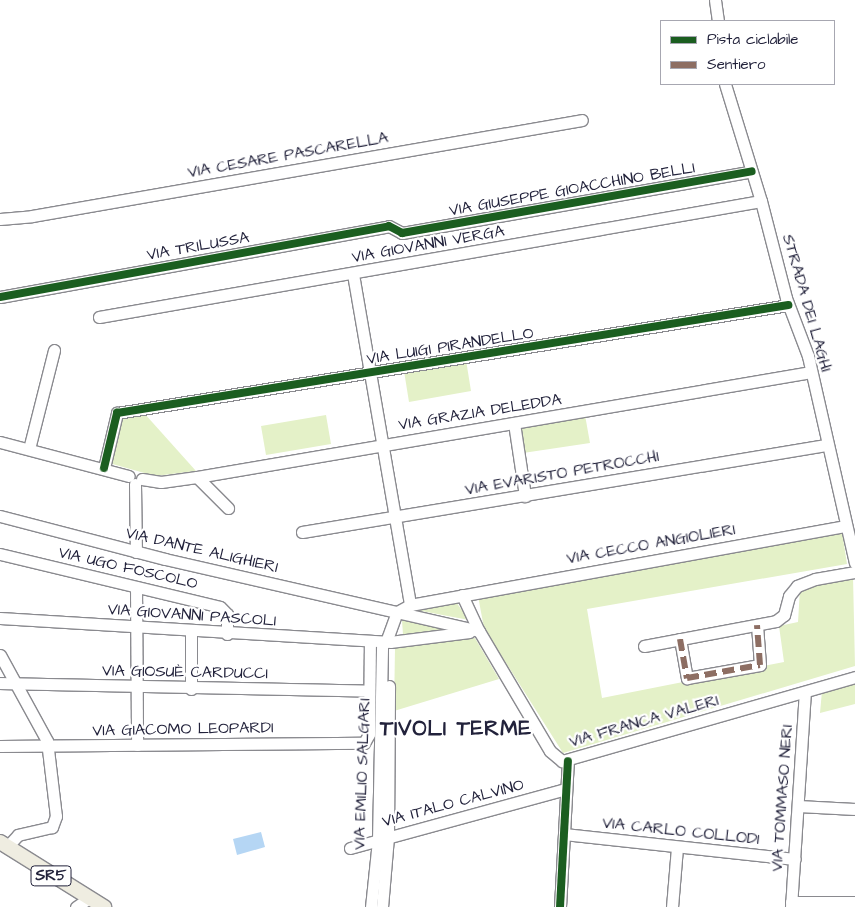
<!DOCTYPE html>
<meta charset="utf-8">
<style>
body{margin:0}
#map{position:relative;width:855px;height:907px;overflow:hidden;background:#fff;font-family:"Architects Daughter",sans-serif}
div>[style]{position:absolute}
.green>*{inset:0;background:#e4f1c8}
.water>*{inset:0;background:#b5d6f4}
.roads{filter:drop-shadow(1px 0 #8a8a8f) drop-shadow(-1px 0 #8a8a8f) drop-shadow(0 1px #8a8a8f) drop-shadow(0 -1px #8a8a8f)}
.minor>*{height:11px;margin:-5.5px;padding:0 5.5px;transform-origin:5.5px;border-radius:5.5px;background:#fff}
.major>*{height:14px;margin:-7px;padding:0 7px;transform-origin:7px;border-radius:7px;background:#efede1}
.quiet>*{height:6px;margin-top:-3px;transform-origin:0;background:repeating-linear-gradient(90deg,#8d6e63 0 12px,transparent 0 18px)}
.cycleway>*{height:8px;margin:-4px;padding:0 4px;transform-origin:4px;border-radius:4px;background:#1b5e20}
span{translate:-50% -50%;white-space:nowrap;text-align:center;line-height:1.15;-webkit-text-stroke:4.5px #fff;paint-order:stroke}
.shield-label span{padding:1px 4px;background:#fff;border:1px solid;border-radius:4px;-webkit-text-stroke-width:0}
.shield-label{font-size:15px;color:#22223b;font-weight:700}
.street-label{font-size:16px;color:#22223b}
.district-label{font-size:21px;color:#22223b;font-weight:700;letter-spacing:1px}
.legend{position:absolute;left:660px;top:20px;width:175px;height:65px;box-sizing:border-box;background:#fff;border:1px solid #a7a7b1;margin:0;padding:6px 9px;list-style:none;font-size:15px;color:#22223b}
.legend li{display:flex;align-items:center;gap:10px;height:25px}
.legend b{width:25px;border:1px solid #a7a7b1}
</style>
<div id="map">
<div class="green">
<div style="clip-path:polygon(466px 360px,471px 391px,409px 402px,404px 371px)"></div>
<div style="clip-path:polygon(144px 413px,196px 471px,155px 476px,109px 463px,120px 417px)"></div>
<div style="clip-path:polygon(326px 415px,331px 444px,266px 455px,261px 426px)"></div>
<div style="clip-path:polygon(585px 415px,590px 443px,523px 453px,518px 426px)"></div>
<div style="clip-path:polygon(842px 532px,847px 564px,587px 609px,602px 698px,784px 662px,779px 626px,798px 622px,800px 589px,853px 576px,855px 666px,563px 753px,484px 628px,478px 596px)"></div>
<div style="clip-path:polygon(456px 602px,469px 620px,411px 609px)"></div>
<div style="clip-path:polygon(402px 620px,452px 630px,403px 635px)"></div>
<div style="clip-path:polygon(475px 638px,499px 679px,394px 711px,395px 647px)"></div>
<div style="clip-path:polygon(855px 681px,855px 704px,820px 713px,822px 691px)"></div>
</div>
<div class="water">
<div style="clip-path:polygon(261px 832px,265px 847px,237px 855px,233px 839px)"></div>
</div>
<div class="roads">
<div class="minor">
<div style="left:715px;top:0;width:21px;rotate:82deg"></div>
<div style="left:725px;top:84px;width:122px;rotate:72.9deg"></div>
<div style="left:761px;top:201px;width:100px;rotate:75.5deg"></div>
<div style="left:786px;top:298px;width:62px;rotate:69.2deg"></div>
<div style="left:808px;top:356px;width:212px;rotate:77.2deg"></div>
<div style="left:0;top:219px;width:32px;rotate:-5deg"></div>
<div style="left:32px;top:216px;width:558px;rotate:-9.9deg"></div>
<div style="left:353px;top:274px;width:336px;rotate:80.2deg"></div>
<div style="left:0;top:297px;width:395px;rotate:-10.3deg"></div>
<div style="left:389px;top:226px;width:15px;rotate:28deg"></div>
<div style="left:402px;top:233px;width:355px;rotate:-10deg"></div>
<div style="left:99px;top:317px;width:672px;rotate:-9.94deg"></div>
<div style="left:514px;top:423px;width:74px;rotate:81.4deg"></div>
<div style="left:0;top:442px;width:133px;rotate:14.8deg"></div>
<div style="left:29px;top:449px;width:102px;rotate:-75.8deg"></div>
<div style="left:104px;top:468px;width:57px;rotate:-76.7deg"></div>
<div style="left:117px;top:413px;width:680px;rotate:-9.14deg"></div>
<div style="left:197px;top:477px;width:44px;rotate:45deg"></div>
<div style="left:142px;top:479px;width:19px;rotate:9deg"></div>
<div style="left:161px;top:482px;width:36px;rotate:-8deg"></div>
<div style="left:197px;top:477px;width:623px;rotate:-9.7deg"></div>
<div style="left:135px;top:484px;width:68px;rotate:89.2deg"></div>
<div style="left:0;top:516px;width:171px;rotate:14.6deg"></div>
<div style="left:165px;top:559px;width:322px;rotate:12.9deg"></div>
<div style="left:302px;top:532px;width:531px;rotate:-9.43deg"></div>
<div style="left:0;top:554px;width:226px;rotate:13.5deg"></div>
<div style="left:220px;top:607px;width:10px;rotate:45deg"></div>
<div style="left:227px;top:614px;width:20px;rotate:90deg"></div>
<div style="left:136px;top:587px;width:158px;rotate:89.6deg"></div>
<div style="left:462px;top:595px;width:40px;rotate:65deg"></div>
<div style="left:479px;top:631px;width:139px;rotate:59.4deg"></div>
<div style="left:550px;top:751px;width:16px;rotate:40deg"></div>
<div style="left:562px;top:761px;width:305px;rotate:-16deg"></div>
<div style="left:0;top:618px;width:391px;rotate:3.5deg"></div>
<div style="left:390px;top:642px;width:80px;rotate:-7.2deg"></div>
<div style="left:680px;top:639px;width:40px;rotate:80deg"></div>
<div style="left:687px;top:678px;width:74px;rotate:-10.1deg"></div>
<div style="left:760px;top:665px;width:40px;rotate:-94.3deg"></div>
<div style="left:386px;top:642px;width:32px;rotate:-70deg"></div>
<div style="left:397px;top:612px;width:15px;rotate:-28deg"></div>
<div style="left:410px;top:605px;width:443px;rotate:-10.3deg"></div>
<div style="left:644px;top:646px;width:134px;rotate:-10.7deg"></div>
<div style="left:776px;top:621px;width:10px;rotate:-37deg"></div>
<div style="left:784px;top:615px;width:20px;rotate:-75deg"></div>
<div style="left:789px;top:596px;width:13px;rotate:-51deg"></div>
<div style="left:797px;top:586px;width:19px;rotate:-21deg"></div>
<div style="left:815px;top:579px;width:41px;rotate:-9.9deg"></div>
<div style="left:0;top:655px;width:98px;rotate:61.3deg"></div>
<div style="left:47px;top:741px;width:76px;rotate:83.2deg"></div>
<div style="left:56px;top:816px;width:12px;rotate:110deg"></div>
<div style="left:52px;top:827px;width:35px;rotate:167deg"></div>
<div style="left:18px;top:835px;width:16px;rotate:133deg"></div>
<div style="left:0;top:683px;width:369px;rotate:1.2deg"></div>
<div style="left:191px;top:689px;width:58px;rotate:-90deg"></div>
<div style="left:0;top:746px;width:364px;rotate:-0.5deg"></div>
<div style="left:364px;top:743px;width:10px;rotate:-61deg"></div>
<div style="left:369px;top:734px;width:93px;rotate:-89.4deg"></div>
<div style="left:798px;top:806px;width:57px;rotate:3deg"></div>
<div style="left:564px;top:834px;width:232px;rotate:6.2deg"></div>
<div style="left:350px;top:848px;width:224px;rotate:-15.3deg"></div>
<div style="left:791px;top:902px;width:64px"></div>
<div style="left:76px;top:907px;width:14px;rotate:-34deg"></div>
<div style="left:371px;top:907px;width:67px;rotate:-84deg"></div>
<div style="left:378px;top:840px;width:198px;rotate:-88.8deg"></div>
<div style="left:382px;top:907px;width:70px;rotate:-85.1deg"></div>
<div style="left:388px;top:837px;width:151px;rotate:-89.6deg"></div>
<div style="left:560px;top:907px;width:146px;rotate:-86.9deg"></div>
<div style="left:672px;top:907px;width:60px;rotate:-85.2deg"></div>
<div style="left:791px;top:907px;width:215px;rotate:-86.3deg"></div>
</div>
<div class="major">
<div style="left:0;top:842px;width:123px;rotate:32deg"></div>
</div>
</div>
<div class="quiet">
<div style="left:680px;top:639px;width:40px;rotate:80deg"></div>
<div style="left:687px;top:678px;width:74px;rotate:-10.1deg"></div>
<div style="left:760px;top:665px;width:40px;rotate:-94.3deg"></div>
</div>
<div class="cycleway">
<div style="left:0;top:297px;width:395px;rotate:-10.3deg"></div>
<div style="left:389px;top:226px;width:15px;rotate:28deg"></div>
<div style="left:402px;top:233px;width:355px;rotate:-10deg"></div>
<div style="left:104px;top:468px;width:57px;rotate:-76.7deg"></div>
<div style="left:117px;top:413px;width:680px;rotate:-9.14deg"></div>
<div style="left:560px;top:907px;width:146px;rotate:-86.9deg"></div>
</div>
<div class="shield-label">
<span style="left:51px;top:876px">SR5</span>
</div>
<div class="street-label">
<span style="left:288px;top:155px;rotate:-10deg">VIA CESARE PASCARELLA</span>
<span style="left:572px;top:189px;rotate:-10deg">VIA GIUSEPPE GIOACCHINO BELLI</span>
<span style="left:428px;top:244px;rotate:-10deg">VIA GIOVANNI VERGA</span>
<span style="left:198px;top:246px;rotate:-10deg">VIA TRILUSSA</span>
<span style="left:807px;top:303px;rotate:74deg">STRADA DEI LAGHI</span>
<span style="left:450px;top:346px;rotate:-9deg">VIA LUIGI PIRANDELLO</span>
<span style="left:480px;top:412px;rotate:-9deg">VIA GRAZIA DELEDDA</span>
<span style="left:562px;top:473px;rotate:-10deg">VIA EVARISTO PETROCCHI</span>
<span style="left:651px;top:544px;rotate:-10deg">VIA CECCO ANGIOLIERI</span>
<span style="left:202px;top:550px;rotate:13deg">VIA DANTE ALIGHIERI</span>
<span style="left:128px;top:568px;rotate:13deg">VIA UGO FOSCOLO</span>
<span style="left:192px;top:615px;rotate:4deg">VIA GIOVANNI PASCOLI</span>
<span style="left:185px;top:672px;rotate:1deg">VIA GIOSUÈ CARDUCCI</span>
<span style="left:644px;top:721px;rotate:-16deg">VIA FRANCA VALERI</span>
<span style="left:183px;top:729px;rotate:-1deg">VIA GIACOMO LEOPARDI</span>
<span style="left:362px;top:774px;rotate:-88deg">VIA EMILIO SALGARI</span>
<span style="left:782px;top:798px;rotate:-86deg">VIA TOMMASO NERI</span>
<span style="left:453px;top:803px;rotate:-15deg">VIA ITALO CALVINO</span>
<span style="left:681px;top:831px;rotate:6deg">VIA CARLO COLLODI</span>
</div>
<div class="district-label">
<span style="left:456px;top:729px">TIVOLI TERME</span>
</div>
<ul class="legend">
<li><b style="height:6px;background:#1b5e20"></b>Pista ciclabile</li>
<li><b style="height:6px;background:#8d6e63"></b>Sentiero</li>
</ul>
</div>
